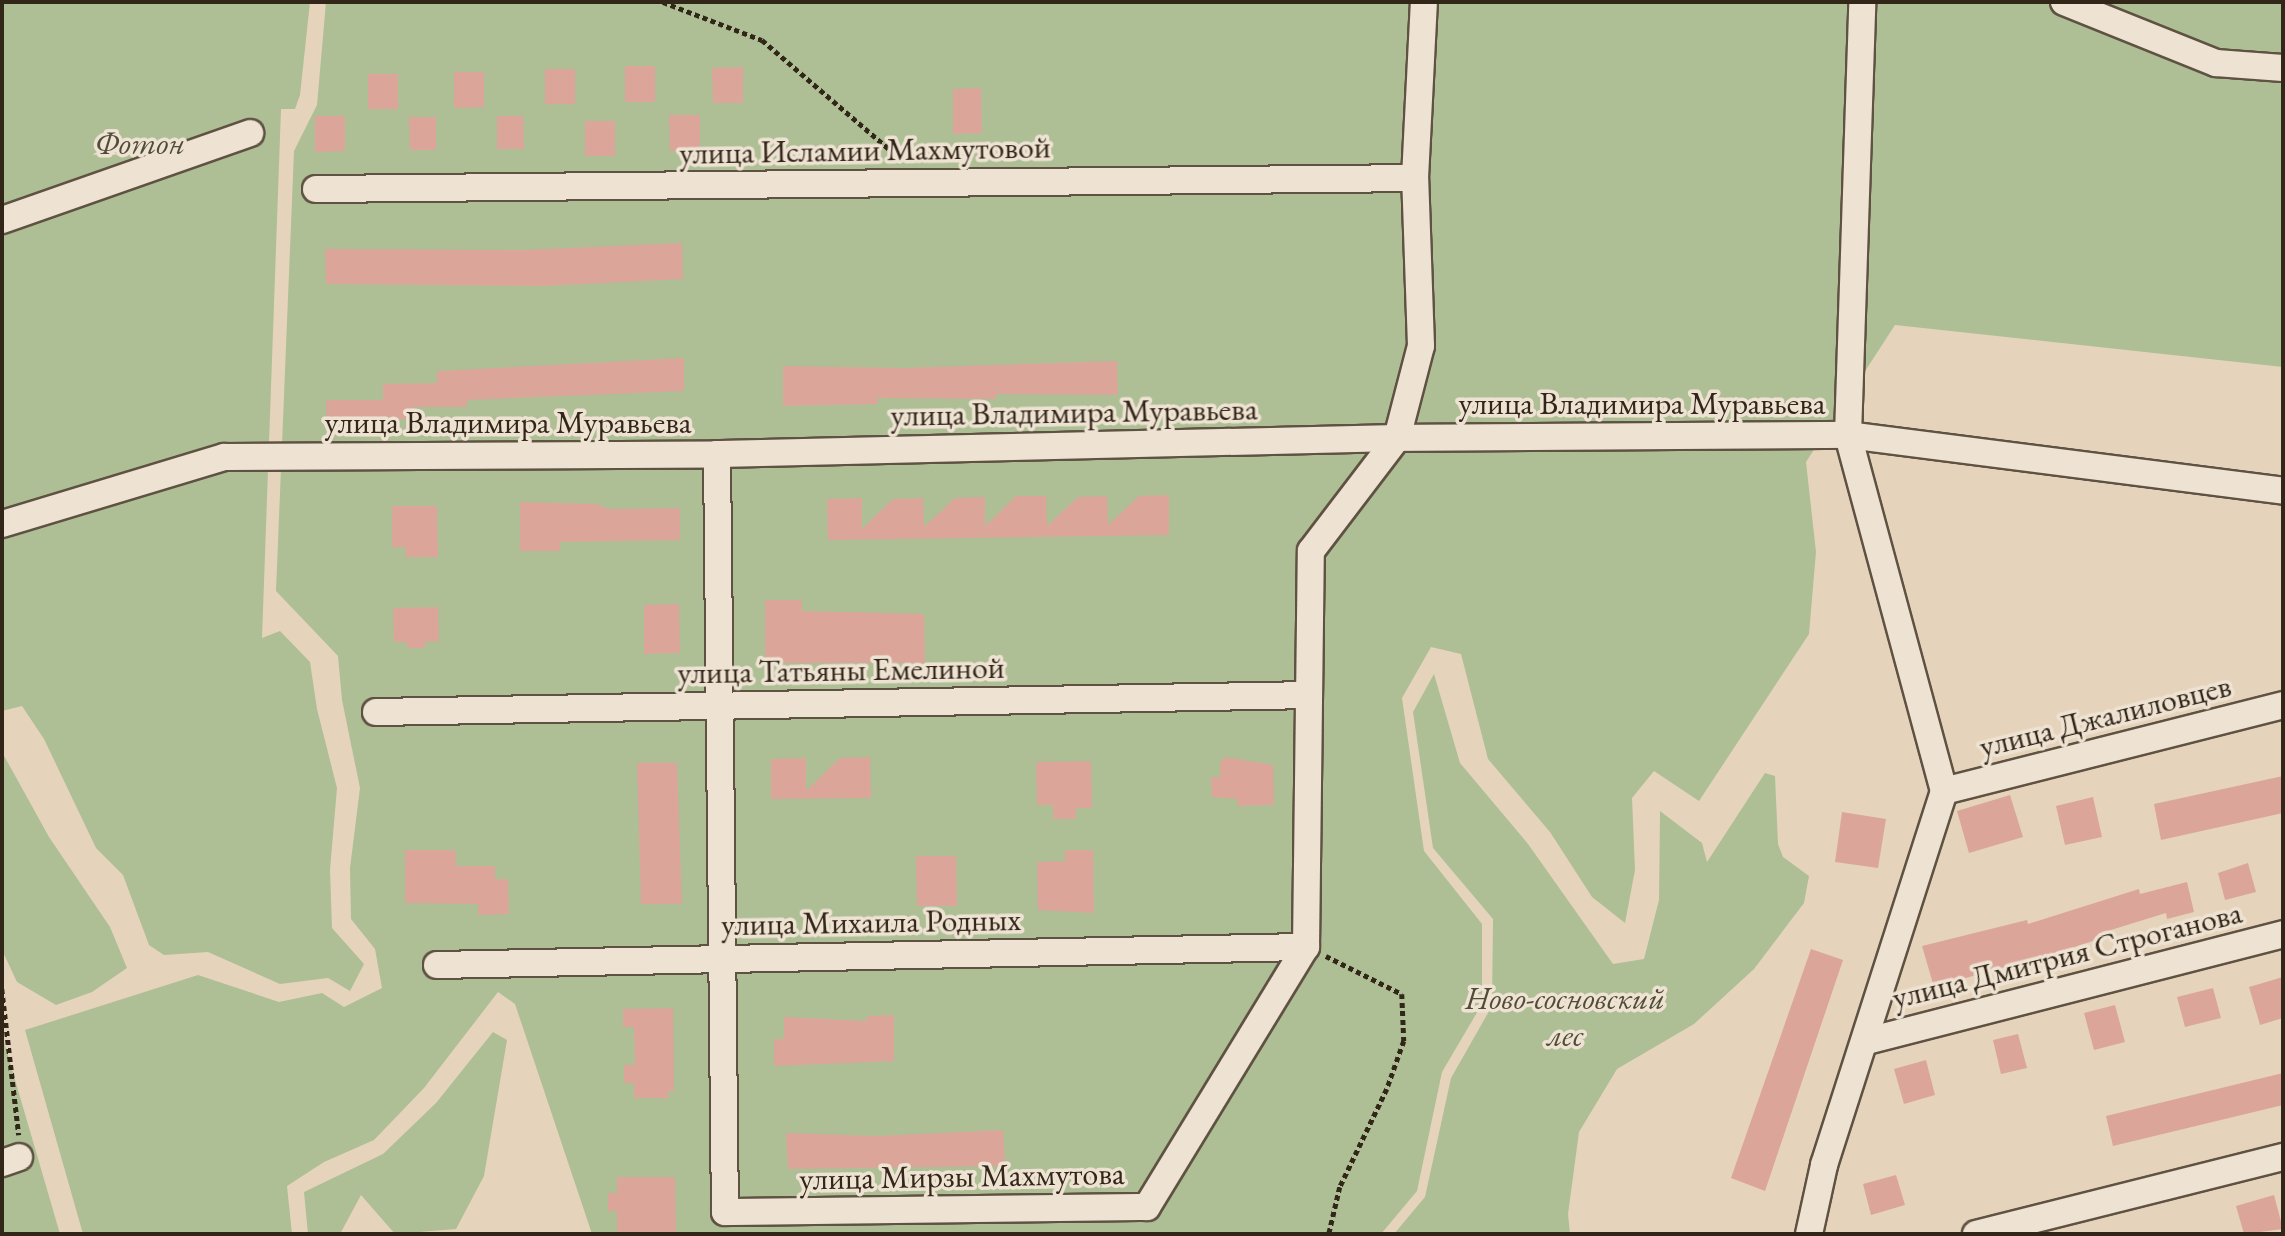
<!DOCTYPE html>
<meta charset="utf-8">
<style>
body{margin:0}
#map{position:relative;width:2285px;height:1236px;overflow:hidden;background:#e5d4bb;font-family:"EB Garamond",serif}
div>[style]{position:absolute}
.green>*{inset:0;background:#aebe95}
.building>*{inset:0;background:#dba699}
.path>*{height:4.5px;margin-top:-2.25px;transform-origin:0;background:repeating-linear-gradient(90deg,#322619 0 5px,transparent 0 8.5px)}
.roads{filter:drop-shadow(2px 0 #5f5242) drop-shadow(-2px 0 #5f5242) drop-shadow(0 2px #5f5242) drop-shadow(0 -2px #5f5242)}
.minor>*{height:26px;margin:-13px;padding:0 13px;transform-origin:13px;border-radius:13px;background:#eee3d3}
span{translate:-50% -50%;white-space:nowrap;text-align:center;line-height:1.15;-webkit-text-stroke:7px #eee3d3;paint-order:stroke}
.park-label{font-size:32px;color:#514c38;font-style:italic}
.street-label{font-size:32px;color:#322619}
.frame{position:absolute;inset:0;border:4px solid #322619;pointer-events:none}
</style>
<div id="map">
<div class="green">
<div style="clip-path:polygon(2px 2px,310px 2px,300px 95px,295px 109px,281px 109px,262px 638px,280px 631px,310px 662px,317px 709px,337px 788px,330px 870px,332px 928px,364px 964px,350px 991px,328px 978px,280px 984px,208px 952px,164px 955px,149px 945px,123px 875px,96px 848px,44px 739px,22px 706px,2px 711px)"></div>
<div style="clip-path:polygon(326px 2px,2283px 2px,2283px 367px,1895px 325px,1806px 462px,1816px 552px,1809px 634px,1699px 801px,1654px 771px,1632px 798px,1635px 870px,1625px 923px,1592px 897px,1550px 832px,1488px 759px,1461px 654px,1431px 647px,1402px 698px,1424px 851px,1482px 924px,1482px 1004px,1442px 1072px,1417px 1191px,1381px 1234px,592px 1234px,515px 1004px,498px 992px,424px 1088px,374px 1140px,324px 1162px,287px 1186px,292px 1234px,83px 1234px,25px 1030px,198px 975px,279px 1002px,322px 993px,344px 1007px,382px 988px,375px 949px,351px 919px,350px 868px,360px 788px,342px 700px,338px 656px,276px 591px,294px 151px,317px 105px)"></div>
<div style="clip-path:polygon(1434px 674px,1460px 763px,1528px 844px,1613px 964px,1644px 959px,1659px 900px,1660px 811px,1702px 843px,1707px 862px,1765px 773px,1775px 776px,1778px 844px,1783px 857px,1809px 876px,1804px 903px,1754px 969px,1694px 1024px,1617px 1069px,1579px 1132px,1568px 1214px,1570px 1234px,1394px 1234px,1425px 1197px,1451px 1078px,1492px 1006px,1493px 919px,1433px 848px,1413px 712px)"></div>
<div style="clip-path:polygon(2px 752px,49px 837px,110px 927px,127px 968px,92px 992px,56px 1005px,17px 982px,2px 950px)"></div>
<div style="clip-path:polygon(493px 1032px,507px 1040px,484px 1176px,456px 1229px,395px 1234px,361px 1195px,340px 1234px,308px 1234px,304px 1192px,383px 1154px,436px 1103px)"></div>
<div style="clip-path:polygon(2px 1035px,60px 1234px,2px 1234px)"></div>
</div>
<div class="building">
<div style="clip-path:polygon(625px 66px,655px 66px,655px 102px,625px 102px)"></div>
<div style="clip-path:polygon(743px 67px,743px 103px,713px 103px,712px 68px)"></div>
<div style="clip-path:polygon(545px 69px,575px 69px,575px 104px,545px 104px)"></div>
<div style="clip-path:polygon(454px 72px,484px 72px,484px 107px,454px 108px)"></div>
<div style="clip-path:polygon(368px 74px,398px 74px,398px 109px,368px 109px)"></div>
<div style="clip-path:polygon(981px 88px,982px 133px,953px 134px,953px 89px)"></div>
<div style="clip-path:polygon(669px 115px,700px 115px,700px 150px,670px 151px)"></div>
<div style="clip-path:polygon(315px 116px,345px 116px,345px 151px,315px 152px)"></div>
<div style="clip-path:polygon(497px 116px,523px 116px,524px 149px,497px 149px)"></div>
<div style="clip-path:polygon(409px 117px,436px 117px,436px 150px,410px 150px)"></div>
<div style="clip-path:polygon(585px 121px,615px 121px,615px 156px,585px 156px)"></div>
<div style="clip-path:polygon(682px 243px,683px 279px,545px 286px,326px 284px,325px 249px,524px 250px)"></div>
<div style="clip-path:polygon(684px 358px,684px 391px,467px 400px,467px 407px,414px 407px,414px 419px,357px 419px,357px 435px,327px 436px,326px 400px,383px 400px,383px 384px,437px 383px,437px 371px)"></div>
<div style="clip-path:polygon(1117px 361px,1118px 395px,996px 394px,996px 399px,877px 398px,878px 404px,783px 406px,783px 366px,903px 368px)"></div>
<div style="clip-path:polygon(1169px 495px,1169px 535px,828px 540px,827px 499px,862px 498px,862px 529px,893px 499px,923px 498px,924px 527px,955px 498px,985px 497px,985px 526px,1016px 496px,1046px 496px,1047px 526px,1078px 497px,1107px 496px,1108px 525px,1139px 496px)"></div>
<div style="clip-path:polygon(520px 502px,597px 504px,608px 509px,680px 508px,680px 540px,560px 542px,560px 551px,520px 551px)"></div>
<div style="clip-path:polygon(392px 506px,437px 506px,438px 557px,406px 557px,405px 547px,392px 547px)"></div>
<div style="clip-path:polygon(765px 600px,802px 600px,802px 611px,924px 614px,925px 663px,765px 663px)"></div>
<div style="clip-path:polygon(679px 604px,680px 653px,644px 654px,644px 605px)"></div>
<div style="clip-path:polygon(438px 607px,439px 641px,425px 642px,425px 648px,407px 648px,407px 642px,394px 642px,393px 608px)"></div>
<div style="clip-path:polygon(870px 757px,871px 798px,771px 799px,771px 759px,806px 758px,806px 791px,840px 758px)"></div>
<div style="clip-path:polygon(1225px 757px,1273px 765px,1274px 805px,1238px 806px,1237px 799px,1212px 797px,1211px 777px,1220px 777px,1220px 763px)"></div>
<div style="clip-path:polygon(1091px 761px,1092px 808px,1076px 808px,1076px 819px,1053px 819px,1053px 805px,1037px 805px,1036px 762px)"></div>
<div style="clip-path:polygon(637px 763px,677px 763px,682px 904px,641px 904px)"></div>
<div style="clip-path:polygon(2283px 776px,2283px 813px,2161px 840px,2154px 804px)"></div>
<div style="clip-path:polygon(2010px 795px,2023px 837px,1969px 853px,1957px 811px)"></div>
<div style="clip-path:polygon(2093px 797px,2102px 837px,2065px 845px,2056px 806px)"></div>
<div style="clip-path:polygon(1842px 812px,1886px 819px,1878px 868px,1835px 862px)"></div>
<div style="clip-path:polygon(405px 850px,455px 850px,456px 866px,495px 866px,495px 879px,508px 879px,509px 914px,478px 915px,478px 904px,405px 903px)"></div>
<div style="clip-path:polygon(1065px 850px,1093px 850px,1094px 913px,1038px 910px,1037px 862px,1065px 861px)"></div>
<div style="clip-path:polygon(916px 856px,956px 856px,957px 906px,917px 906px)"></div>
<div style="clip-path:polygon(2248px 863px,2256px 892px,2225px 900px,2218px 873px)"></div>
<div style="clip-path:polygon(2187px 882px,2194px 912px,2167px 919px,2166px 913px,2098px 934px,2099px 939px,2065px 950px,1934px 987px,1922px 946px,2027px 920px,2028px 924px,2139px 889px,2140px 894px)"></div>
<div style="clip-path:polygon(1811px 949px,1843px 960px,1765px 1191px,1731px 1178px)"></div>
<div style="clip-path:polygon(2283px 977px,2283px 1018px,2260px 1025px,2249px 987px)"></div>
<div style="clip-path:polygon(2213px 988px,2221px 1018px,2185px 1027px,2177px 997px)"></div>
<div style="clip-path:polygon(2115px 1005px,2125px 1042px,2094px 1050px,2084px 1013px)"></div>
<div style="clip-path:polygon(673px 1008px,674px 1091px,668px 1091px,669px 1098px,634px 1098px,634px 1083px,624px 1083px,624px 1065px,635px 1065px,634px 1027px,623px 1027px,623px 1009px)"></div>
<div style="clip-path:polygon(894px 1015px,894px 1061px,774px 1066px,774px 1039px,784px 1039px,784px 1017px,867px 1021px,867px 1016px)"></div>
<div style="clip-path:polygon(2018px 1034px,2027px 1068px,2001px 1074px,1993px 1040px)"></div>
<div style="clip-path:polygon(1926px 1060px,1935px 1095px,1904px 1104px,1894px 1069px)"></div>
<div style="clip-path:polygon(2283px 1073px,2283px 1105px,2113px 1146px,2106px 1116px)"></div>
<div style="clip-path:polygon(1003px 1130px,1005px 1166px,788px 1169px,786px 1133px,877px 1136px)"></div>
<div style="clip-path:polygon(1896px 1175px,1905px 1205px,1871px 1215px,1863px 1184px)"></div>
<div style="clip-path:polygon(617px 1177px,675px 1177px,676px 1234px,617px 1234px,617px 1211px,608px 1211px,608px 1193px,617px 1193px)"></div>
<div style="clip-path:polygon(2274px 1195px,2283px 1229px,2244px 1234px,2236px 1206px)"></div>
</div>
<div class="path">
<div style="left:663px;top:2px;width:106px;rotate:21deg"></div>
<div style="left:762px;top:40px;width:183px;rotate:40.6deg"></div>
<div style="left:1326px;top:956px;width:85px;rotate:26.6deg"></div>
<div style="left:1402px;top:994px;width:47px;rotate:87.6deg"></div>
<div style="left:1404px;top:1041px;width:51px;rotate:109.5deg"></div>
<div style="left:1387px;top:1089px;width:109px;rotate:115.6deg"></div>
<div style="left:1340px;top:1187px;width:48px;rotate:103.2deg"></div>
<div style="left:2px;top:989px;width:147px;rotate:83.4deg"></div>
</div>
<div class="roads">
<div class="minor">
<div style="left:2064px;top:2px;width:164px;rotate:21.9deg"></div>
<div style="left:2216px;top:63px;width:67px;rotate:4.3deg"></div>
<div style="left:316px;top:189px;width:1099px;rotate:-0.57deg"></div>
<div style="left:2px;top:220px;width:263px;rotate:-19.3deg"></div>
<div style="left:717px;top:454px;width:758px;rotate:89.4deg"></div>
<div style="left:725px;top:1212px;width:422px;rotate:-0.7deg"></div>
<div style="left:1147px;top:1207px;width:305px;rotate:-58.6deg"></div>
<div style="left:2px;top:524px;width:232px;rotate:-16.8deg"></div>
<div style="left:224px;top:457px;width:493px;rotate:-0.3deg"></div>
<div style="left:717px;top:454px;width:680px;rotate:-1.35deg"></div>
<div style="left:1397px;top:438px;width:451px;rotate:-0.4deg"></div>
<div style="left:1848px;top:435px;width:439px;rotate:7.3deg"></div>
<div style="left:376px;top:712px;width:932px;rotate:-1.04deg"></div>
<div style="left:1944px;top:791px;width:350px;rotate:-14.2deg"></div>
<div style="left:1306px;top:947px;width:396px;rotate:-89.3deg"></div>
<div style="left:1311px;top:551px;width:142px;rotate:-52.7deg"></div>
<div style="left:1397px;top:438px;width:95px;rotate:-75.4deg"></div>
<div style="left:1421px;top:346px;width:168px;rotate:-92deg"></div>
<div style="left:1415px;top:178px;width:176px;rotate:-87.1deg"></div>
<div style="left:437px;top:965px;width:869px;rotate:-1.19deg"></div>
<div style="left:1867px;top:1041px;width:430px;rotate:-14.4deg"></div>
<div style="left:2px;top:1163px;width:18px;rotate:-19deg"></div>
<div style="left:1809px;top:1234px;width:71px;rotate:-77.7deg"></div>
<div style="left:1824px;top:1165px;width:393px;rotate:-72.2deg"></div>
<div style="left:1944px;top:791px;width:369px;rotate:-105.1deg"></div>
<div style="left:1848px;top:435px;width:433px;rotate:-88.1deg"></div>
<div style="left:1976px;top:1234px;width:317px;rotate:-14.1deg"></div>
</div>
</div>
<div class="park-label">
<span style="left:140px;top:143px">Фотон</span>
<span style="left:1565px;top:1017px">Ново-сосновский<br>лес</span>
</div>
<div class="street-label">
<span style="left:865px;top:150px;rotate:-1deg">улица Исламии Махмутовой</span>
<span style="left:1642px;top:403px">улица Владимира Муравьева</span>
<span style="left:1074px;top:412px;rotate:-1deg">улица Владимира Муравьева</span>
<span style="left:508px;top:422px">улица Владимира Муравьева</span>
<span style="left:841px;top:670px;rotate:-1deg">улица Татьяны Емелиной</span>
<span style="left:2105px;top:716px;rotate:-14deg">улица Джалиловцев</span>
<span style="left:871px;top:922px;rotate:-1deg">улица Михаила Родных</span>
<span style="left:2067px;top:955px;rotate:-14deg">улица Дмитрия Строганова</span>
<span style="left:962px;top:1176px;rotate:-1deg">улица Мирзы Махмутова</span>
</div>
<div class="frame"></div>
</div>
